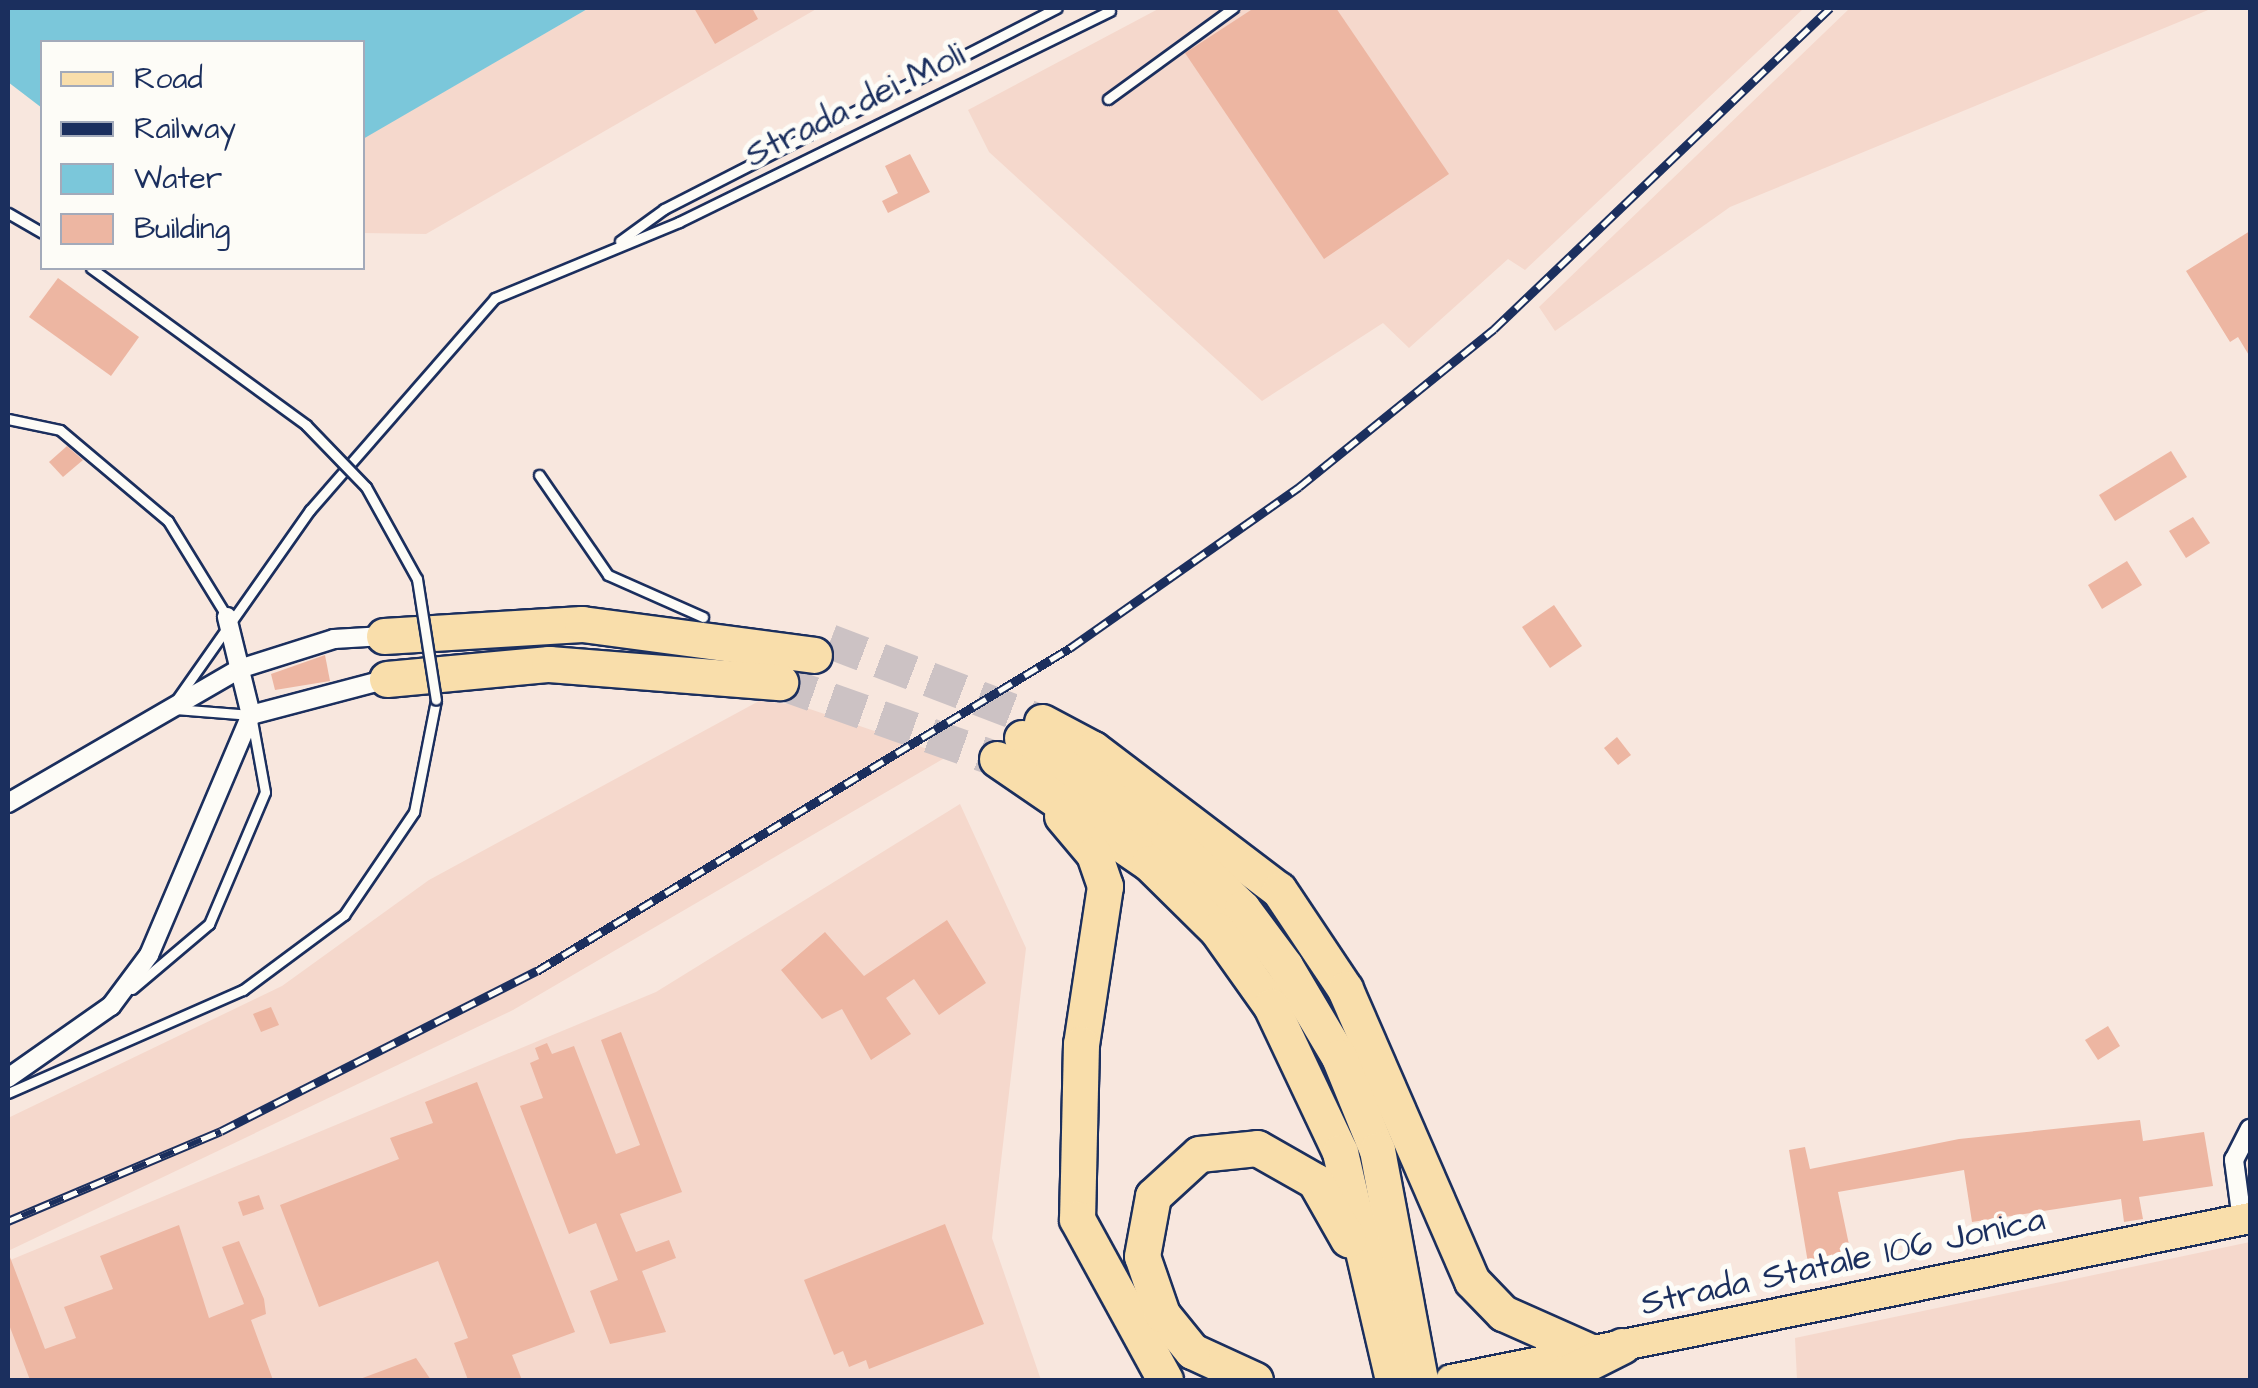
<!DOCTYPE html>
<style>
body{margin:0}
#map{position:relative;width:2258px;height:1388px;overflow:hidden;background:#f8e7de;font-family:"Architects Daughter",sans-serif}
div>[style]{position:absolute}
.built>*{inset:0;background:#f5d8cc}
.water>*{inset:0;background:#7bc7da}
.building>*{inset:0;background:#edb6a2}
.highway-tunnel>*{height:35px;margin-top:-17.5px;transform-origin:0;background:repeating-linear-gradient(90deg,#ccc2c4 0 35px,transparent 0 53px)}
.roads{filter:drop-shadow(2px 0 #1b2f5e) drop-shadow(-2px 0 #1b2f5e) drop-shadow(0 2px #1b2f5e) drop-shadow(0 -2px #1b2f5e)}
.lane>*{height:9px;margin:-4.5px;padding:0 4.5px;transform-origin:4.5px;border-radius:4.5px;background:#fdfcf7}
.street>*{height:18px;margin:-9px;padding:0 9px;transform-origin:9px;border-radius:9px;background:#fdfcf7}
.primary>*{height:30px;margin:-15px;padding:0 15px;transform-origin:15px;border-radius:15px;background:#f9deab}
.highway>*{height:35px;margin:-17.5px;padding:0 17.5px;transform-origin:17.5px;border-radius:17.5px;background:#f9deab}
.rail>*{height:9px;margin-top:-4.5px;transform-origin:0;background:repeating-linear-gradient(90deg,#fdfcf7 0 15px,#1b2f5e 0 30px);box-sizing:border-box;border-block:2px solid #1b2f5e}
.bridges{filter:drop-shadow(2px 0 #1b2f5e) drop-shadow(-2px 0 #1b2f5e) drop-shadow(0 2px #1b2f5e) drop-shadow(0 -2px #1b2f5e)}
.lane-bridge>*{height:9px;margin:-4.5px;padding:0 4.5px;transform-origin:4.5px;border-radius:4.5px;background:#fdfcf7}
span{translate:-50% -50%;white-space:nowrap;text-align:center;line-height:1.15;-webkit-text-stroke:10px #fdfcf7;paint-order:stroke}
.street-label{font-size:35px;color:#1b2f5e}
.frame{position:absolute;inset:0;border:10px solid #1b2f5e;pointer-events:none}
.legend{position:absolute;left:40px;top:40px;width:325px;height:230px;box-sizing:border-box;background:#fdfcf7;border:2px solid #a3aaba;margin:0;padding:12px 18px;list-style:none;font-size:30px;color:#1b2f5e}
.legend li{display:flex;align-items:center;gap:20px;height:50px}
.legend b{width:50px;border:2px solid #a3aaba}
</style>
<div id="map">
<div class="built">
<div style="clip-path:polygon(589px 8px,818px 8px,426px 234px,363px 233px,362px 139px)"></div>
<div style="clip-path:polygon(1160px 8px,1804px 8px,1525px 270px,1508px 259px,1409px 348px,1383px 323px,1262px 401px,989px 152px,968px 110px)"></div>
<div style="clip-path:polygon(1850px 8px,2213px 8px,1730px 207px,1555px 331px,1539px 307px)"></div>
<div style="clip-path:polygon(759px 701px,798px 705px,948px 756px,513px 1010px,8px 1251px,8px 1118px,282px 986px,429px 880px)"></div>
<div style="clip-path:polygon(960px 804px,1026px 948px,992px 1238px,1041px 1380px,8px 1380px,8px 1261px,656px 992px)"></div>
<div style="clip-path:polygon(2250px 1242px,2250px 1380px,1797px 1380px,1795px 1338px)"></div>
</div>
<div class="water">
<div style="clip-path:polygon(8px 8px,589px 8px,363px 139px,362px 42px,42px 42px,42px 108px,8px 82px)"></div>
</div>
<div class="building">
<div style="clip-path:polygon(694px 8px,752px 8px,758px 19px,715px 44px)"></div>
<div style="clip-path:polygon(1254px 8px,1336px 8px,1449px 174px,1324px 259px,1185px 53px)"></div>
<div style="clip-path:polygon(910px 154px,930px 192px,888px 213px,882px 201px,898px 193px,885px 166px)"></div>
<div style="clip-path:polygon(2250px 231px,2250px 357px,2238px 337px,2230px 342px,2186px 271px)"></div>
<div style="clip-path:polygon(58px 278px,139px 337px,111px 376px,29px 317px)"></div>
<div style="clip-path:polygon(67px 446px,83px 460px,63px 477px,49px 462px)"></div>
<div style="clip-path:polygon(2171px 451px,2187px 477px,2115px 521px,2099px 495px)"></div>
<div style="clip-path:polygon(2193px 517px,2210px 543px,2186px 558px,2169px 531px)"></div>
<div style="clip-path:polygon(2127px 561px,2142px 585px,2102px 609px,2088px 585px)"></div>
<div style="clip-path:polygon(1554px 605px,1582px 646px,1550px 668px,1522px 627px)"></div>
<div style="clip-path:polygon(325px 655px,330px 681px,275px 690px,271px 674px)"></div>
<div style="clip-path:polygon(1617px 737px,1631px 755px,1618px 765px,1604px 748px)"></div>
<div style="clip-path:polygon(947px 920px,986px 983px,939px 1015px,914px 979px,886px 998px,911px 1034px,871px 1060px,842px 1009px,822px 1019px,781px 970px,825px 932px,864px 976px)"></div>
<div style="clip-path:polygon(271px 1007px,279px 1025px,261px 1032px,253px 1014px)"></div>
<div style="clip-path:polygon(2108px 1026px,2120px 1046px,2098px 1060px,2085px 1040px)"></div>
<div style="clip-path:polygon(621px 1032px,682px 1192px,620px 1214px,636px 1252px,669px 1240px,676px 1258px,642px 1271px,666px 1332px,610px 1344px,590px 1291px,618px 1280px,596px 1223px,569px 1234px,520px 1106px,543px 1098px,530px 1063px,539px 1059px,535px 1048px,547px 1043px,552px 1054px,574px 1046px,616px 1154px,640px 1145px,601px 1040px)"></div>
<div style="clip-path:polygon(477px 1082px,575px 1332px,512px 1355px,522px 1380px,468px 1380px,454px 1343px,468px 1338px,438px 1261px,319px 1307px,280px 1205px,399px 1159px,390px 1138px,433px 1123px,425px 1102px)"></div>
<div style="clip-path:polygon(2140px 1120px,2143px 1141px,2204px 1132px,2213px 1186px,2139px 1197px,2143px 1219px,2124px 1222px,2121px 1199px,1972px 1222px,1964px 1170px,1838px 1192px,1852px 1259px,1809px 1269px,1789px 1150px,1805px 1147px,1810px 1169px,1959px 1139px)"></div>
<div style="clip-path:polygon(259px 1195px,264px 1209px,243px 1216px,238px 1202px)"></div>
<div style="clip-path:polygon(945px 1224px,984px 1324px,869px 1369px,866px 1360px,849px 1367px,843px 1351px,834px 1355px,804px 1280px)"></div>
<div style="clip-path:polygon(179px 1225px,209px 1318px,244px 1304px,222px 1247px,239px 1241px,264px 1299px,266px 1314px,251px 1320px,273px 1380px,30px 1380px,8px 1322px,8px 1252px,45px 1349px,76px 1338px,64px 1307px,113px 1289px,100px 1256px)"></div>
<div style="clip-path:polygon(416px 1358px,431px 1380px,360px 1380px,360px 1379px)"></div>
</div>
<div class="highway-tunnel">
<div style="left:830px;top:641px;width:227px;rotate:20.9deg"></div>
<div style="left:780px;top:682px;width:230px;rotate:19.5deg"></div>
</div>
<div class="roads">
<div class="lane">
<div style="left:1108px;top:99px;width:155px;rotate:-36.1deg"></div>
<div style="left:8px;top:213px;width:39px;rotate:30deg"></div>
<div style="left:620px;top:241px;width:54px;rotate:-36deg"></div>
<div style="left:664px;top:209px;width:441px;rotate:-27.1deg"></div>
<div style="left:8px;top:419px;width:53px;rotate:11.9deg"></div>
<div style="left:60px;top:430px;width:141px;rotate:40.1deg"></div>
<div style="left:168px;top:521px;width:113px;rotate:58.4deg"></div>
<div style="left:539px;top:475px;width:121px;rotate:55.4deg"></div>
<div style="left:608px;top:575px;width:104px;rotate:23.9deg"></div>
<div style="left:177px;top:699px;width:231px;rotate:-54.9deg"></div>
<div style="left:310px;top:510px;width:281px;rotate:-48.9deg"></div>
<div style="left:495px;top:298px;width:199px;rotate:-22.4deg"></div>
<div style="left:679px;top:222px;width:480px;rotate:-26.1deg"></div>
<div style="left:132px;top:989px;width:101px;rotate:-40.2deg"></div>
<div style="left:209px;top:924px;width:143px;rotate:-67deg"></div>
<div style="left:265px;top:792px;width:78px;rotate:-100.3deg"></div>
<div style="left:251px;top:715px;width:76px;rotate:-175.5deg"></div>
<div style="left:8px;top:1093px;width:257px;rotate:-23.7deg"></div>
<div style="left:243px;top:990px;width:126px;rotate:-36.6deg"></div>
<div style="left:344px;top:915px;width:125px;rotate:-55.8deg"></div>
<div style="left:414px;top:812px;width:114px;rotate:-78.9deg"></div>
</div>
<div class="street">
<div style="left:251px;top:715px;width:141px;rotate:-14.8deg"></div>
<div style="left:8px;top:803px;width:267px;rotate:-30.1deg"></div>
<div style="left:239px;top:669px;width:100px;rotate:-17.5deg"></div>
<div style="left:334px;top:639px;width:50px;rotate:-3.4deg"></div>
<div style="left:8px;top:1078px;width:126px;rotate:-35deg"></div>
<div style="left:111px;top:1006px;width:64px;rotate:-53.3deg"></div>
<div style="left:149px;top:955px;width:261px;rotate:-67deg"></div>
<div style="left:251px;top:715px;width:101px;rotate:-103.8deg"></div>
<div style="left:2242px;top:1220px;width:61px;rotate:-97.6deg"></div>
<div style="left:2234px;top:1160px;width:35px;rotate:-63deg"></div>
</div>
<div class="primary">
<div style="left:1451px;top:1380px;width:815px;rotate:-11.46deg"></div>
</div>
<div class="highway">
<div style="left:384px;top:636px;width:198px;rotate:-3.5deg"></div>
<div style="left:582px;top:624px;width:234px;rotate:7.6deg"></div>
<div style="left:387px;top:679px;width:163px;rotate:-5.3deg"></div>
<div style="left:549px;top:664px;width:232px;rotate:4.5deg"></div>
<div style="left:1042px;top:722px;width:58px;rotate:27.9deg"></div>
<div style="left:1093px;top:749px;width:233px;rotate:37.2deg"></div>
<div style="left:1279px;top:890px;width:119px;rotate:56.3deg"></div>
<div style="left:1345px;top:989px;width:318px;rotate:66.5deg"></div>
<div style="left:1472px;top:1281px;width:45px;rotate:45.9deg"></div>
<div style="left:1503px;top:1313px;width:96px;rotate:23.9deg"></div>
<div style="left:1022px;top:738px;width:176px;rotate:34.1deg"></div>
<div style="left:1168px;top:837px;width:103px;rotate:43.8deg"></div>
<div style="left:1242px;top:908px;width:72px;rotate:53.4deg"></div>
<div style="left:1285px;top:966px;width:106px;rotate:59.3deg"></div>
<div style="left:1339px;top:1057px;width:100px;rotate:67.8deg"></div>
<div style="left:1377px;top:1150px;width:234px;rotate:79.4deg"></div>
<div style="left:997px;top:759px;width:184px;rotate:34.4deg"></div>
<div style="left:1149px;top:863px;width:95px;rotate:44.6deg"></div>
<div style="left:1217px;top:930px;width:93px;rotate:54.6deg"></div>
<div style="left:1271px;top:1006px;width:161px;rotate:64.7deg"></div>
<div style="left:1340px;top:1152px;width:234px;rotate:76.9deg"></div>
<div style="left:1062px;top:816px;width:50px;rotate:49.9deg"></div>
<div style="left:1094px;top:854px;width:34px;rotate:71deg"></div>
<div style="left:1105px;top:886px;width:160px;rotate:98.6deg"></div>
<div style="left:1081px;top:1044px;width:175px;rotate:91.3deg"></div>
<div style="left:1077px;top:1219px;width:183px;rotate:61.3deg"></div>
<div style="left:1255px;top:1380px;width:69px;rotate:-155.3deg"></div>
<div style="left:1192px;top:1351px;width:48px;rotate:-129deg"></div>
<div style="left:1162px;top:1314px;width:61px;rotate:-109deg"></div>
<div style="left:1142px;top:1256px;width:61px;rotate:-79.6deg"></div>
<div style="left:1153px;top:1196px;width:62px;rotate:-42.4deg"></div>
<div style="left:1199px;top:1154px;width:58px;rotate:-5.9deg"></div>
<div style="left:1257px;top:1148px;width:67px;rotate:29.6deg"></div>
<div style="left:1315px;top:1181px;width:67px;rotate:60.4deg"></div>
<div style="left:1554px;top:1380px;width:76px;rotate:-26.6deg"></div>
</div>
</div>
<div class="rail">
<div style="left:8px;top:1221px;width:231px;rotate:-22.9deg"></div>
<div style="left:221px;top:1131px;width:354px;rotate:-26.9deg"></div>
<div style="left:537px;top:971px;width:623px;rotate:-31.22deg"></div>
<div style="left:1070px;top:648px;width:280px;rotate:-35.1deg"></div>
<div style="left:1299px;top:487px;width:251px;rotate:-39deg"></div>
<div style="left:1494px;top:329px;width:465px;rotate:-43.7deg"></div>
</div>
<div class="bridges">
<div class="lane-bridge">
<div style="left:91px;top:268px;width:266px;rotate:36.1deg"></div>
<div style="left:306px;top:425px;width:86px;rotate:45.9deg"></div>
<div style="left:366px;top:487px;width:105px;rotate:61deg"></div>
<div style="left:417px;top:579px;width:122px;rotate:81.1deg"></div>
</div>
</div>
<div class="street-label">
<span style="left:855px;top:105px;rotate:-26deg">Strada dei Moli</span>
<span style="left:1843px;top:1262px;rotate:-12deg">Strada Statale 106 Jonica</span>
</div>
<div class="frame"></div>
<ul class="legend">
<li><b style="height:12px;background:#f9deab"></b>Road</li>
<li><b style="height:12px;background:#1b2f5e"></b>Railway</li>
<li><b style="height:28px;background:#7bc7da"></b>Water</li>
<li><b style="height:28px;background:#edb6a2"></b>Building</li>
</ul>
</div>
